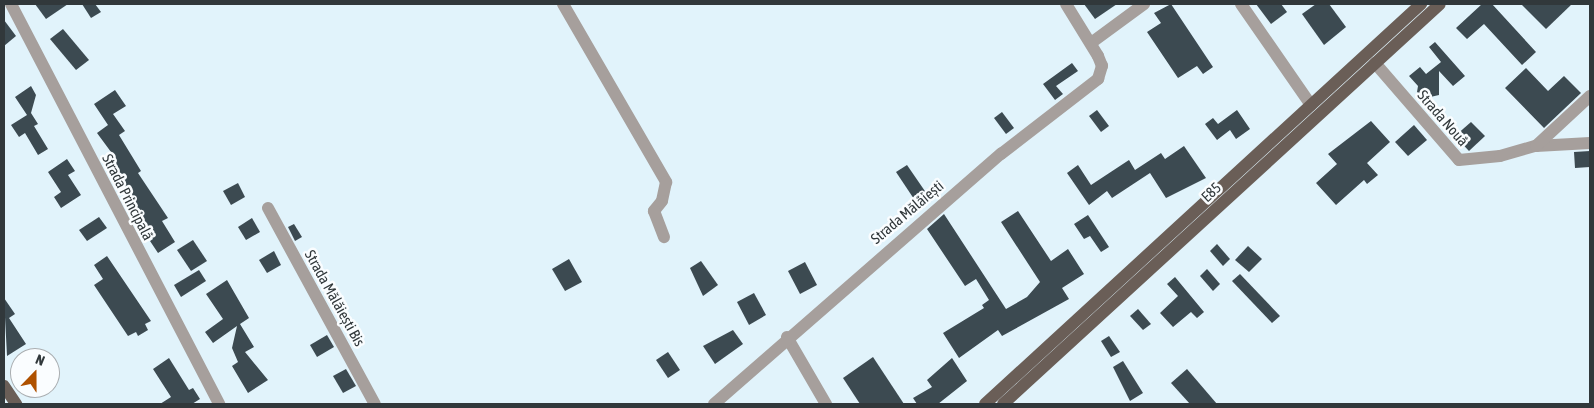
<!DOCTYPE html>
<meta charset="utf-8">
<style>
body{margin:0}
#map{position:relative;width:1594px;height:408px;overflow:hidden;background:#e1f3fb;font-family:"Asap Condensed",sans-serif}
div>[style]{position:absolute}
.building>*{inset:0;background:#3c4a51}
.minor>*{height:12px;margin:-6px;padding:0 6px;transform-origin:6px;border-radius:6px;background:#a69f9c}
.major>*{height:12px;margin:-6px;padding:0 6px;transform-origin:6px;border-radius:6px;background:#6a5e57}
span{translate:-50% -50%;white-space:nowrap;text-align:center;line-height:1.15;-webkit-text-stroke:5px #fafdff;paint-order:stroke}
.street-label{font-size:15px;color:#31383b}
.frame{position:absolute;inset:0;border:5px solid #31383b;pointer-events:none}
.north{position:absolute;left:10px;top:348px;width:50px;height:50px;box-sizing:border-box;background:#fafdff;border:1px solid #aaaeb1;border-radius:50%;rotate:22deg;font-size:14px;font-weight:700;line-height:20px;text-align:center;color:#31383b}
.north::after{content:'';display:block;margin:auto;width:18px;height:22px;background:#af5100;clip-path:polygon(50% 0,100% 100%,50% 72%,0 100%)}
</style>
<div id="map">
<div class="building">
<div style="clip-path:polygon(35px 4px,68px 4px,46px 19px)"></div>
<div style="clip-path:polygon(82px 4px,95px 4px,101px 12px,91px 18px)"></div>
<div style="clip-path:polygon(1084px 4px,1117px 4px,1095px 19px)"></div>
<div style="clip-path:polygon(1171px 4px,1213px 67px,1203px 74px,1197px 66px,1178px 78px,1147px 32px,1161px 23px,1154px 13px)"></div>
<div style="clip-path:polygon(1256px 4px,1281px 4px,1287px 12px,1271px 24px)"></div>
<div style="clip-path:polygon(1316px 4px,1329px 4px,1346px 27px,1324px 45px,1302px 14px)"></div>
<div style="clip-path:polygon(1482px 4px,1492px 4px,1536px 52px,1522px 65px,1484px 24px,1467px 39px,1456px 28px)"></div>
<div style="clip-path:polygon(1521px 4px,1572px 4px,1546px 29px)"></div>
<div style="clip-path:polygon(4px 20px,16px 36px,4px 46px)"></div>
<div style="clip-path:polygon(63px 29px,89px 60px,76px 70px,50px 39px)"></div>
<div style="clip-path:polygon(1435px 42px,1465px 76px,1453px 86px,1439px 71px,1439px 95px,1426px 98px,1417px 92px,1418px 86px,1409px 76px,1420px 67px,1426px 74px,1441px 62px,1429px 47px)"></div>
<div style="clip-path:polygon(1072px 63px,1078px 71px,1056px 86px,1063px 94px,1055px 100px,1043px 84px)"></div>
<div style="clip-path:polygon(1526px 68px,1548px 91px,1564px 76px,1581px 93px,1544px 128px,1505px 88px)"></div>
<div style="clip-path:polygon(31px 86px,36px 95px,31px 113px,38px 124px,34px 126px,48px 149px,38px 155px,25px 133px,19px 137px,11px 125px,27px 115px,15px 97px)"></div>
<div style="clip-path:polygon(115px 90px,126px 106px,113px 114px,125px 131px,119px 135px,141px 171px,138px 173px,168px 218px,162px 221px,175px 242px,158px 253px,150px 241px,153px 239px,126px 197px,129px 195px,105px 156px,111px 152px,97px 133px,108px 125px,94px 104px)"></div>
<div style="clip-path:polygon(1097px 110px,1109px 126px,1101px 132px,1089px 116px)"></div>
<div style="clip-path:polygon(1237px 110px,1250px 129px,1236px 139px,1230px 130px,1217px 140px,1205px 124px,1213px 118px,1218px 124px)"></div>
<div style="clip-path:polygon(1002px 112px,1014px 128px,1006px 134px,994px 118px)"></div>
<div style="clip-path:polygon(1371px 121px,1390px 142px,1367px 163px,1378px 175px,1367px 184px,1364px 180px,1336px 205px,1316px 183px,1337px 164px,1328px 154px)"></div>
<div style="clip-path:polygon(1471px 122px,1485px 136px,1469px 151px,1455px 136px)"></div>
<div style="clip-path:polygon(1414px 125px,1427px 140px,1408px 156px,1395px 142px)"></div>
<div style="clip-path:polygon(1184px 146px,1206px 178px,1166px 198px,1150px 173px,1112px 198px,1107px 191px,1089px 205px,1067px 173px,1078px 165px,1091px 185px,1129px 160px,1135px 170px,1161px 153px,1165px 159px)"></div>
<div style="clip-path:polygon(1590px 151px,1590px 167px,1575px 168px,1574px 152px)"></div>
<div style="clip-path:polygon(67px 159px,75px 171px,68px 175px,81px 195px,61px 208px,54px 197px,61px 192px,48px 172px)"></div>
<div style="clip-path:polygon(907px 165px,929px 197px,918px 205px,896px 172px)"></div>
<div style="clip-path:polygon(238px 183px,245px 197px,231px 205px,223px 191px)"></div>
<div style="clip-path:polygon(1018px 211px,1051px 261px,1068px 249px,1084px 274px,1062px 288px,1069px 299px,1002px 336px,998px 330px,959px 358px,943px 333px,984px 308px,982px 305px,989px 300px,976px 279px,965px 286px,927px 229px,944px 214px,1006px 309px,1027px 297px,1040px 282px,1001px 222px)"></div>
<div style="clip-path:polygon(1088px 215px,1109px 247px,1101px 252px,1090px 236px,1084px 239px,1074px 224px)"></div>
<div style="clip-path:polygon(99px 217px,107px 228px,87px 241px,79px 230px)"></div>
<div style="clip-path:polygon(252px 218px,260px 232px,246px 240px,238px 227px)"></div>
<div style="clip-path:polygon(294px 224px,302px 237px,295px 241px,288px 227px)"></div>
<div style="clip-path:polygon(193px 240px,207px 261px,191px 271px,177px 250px)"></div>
<div style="clip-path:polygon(1217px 244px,1230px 259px,1223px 266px,1210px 251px)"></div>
<div style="clip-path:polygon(1248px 246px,1262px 259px,1249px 272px,1235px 260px)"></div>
<div style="clip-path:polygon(274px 251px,281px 265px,267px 273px,259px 260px)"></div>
<div style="clip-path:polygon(107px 256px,151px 321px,145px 324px,148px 330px,138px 336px,136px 332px,128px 336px,94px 285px,103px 279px,94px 265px)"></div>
<div style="clip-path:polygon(569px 259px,582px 282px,565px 291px,552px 269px)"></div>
<div style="clip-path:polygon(701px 261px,718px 285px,703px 296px,690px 268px)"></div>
<div style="clip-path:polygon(805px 262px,817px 285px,800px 294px,788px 271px)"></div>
<div style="clip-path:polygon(1207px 269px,1220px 284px,1213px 291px,1200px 276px)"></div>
<div style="clip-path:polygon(199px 270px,206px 281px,181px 297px,174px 285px)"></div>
<div style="clip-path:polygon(1240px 274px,1280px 316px,1272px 323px,1232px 281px)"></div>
<div style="clip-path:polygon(1175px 277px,1204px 312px,1197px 318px,1191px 312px,1173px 327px,1160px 313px,1178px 296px,1167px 284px)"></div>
<div style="clip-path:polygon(227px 280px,249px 318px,240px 324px,254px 347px,245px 352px,268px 380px,248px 393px,232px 366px,238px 362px,232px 348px,237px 326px,213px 343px,205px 332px,223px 319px,206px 294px)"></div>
<div style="clip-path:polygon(754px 293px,766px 315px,749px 325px,737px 302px)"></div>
<div style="clip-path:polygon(4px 298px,15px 314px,9px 318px,26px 344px,7px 356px)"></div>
<div style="clip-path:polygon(1138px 309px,1151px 324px,1143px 330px,1130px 316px)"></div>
<div style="clip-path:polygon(733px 330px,743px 344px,715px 364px,703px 346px)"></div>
<div style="clip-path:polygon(327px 335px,334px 347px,317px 357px,310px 345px)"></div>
<div style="clip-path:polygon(1109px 336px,1120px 352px,1111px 357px,1101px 341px)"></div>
<div style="clip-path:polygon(668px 352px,680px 370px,668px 378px,656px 360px)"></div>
<div style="clip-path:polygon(873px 357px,904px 404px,860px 404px,843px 378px)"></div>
<div style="clip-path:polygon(169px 358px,189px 390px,193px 388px,200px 399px,192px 404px,160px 404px,171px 397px,153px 369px)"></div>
<div style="clip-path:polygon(952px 358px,967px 381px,938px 404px,917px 404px,913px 398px,932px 387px,927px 380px)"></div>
<div style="clip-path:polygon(1123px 361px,1143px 393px,1130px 401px,1113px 367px)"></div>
<div style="clip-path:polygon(346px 369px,356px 386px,343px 393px,333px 376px)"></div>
<div style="clip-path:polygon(1187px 369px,1217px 404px,1190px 404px,1171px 383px)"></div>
</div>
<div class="minor">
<div style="left:11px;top:4px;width:451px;rotate:62.5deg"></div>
<div style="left:563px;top:4px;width:206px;rotate:59.9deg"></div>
<div style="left:666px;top:182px;width:19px;rotate:102deg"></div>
<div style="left:662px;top:201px;width:13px;rotate:129deg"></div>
<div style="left:654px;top:211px;width:28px;rotate:69deg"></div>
<div style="left:1241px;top:4px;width:123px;rotate:55.3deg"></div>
<div style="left:1091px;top:43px;width:66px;rotate:-36.3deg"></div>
<div style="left:1375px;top:63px;width:128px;rotate:49.1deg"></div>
<div style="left:1459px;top:160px;width:41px;rotate:-5.6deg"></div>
<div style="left:1500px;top:156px;width:37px;rotate:-16deg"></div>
<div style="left:1536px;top:146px;width:54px;rotate:-3.2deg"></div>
<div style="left:1536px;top:146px;width:74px;rotate:-42.8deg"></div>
<div style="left:268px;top:208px;width:223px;rotate:61.4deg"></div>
<div style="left:787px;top:337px;width:78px;rotate:59.8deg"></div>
<div style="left:714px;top:404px;width:381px;rotate:-41.1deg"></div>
<div style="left:1001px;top:154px;width:123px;rotate:-37.7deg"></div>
<div style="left:1098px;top:79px;width:14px;rotate:-73deg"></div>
<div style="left:1102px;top:66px;width:11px;rotate:-112deg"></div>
<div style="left:1098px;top:56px;width:61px;rotate:-121.6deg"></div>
</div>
<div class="major">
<div style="left:4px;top:386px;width:22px;rotate:56deg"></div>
<div style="left:985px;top:404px;width:592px;rotate:-42.53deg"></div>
<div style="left:1003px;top:404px;width:592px;rotate:-42.47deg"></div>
</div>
<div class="street-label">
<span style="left:1443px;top:118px;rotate:49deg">Strada Nouă</span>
<span style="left:1211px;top:192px;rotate:-43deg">E85</span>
<span style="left:128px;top:197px;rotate:63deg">Strada Principală</span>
<span style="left:907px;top:212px;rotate:-40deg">Strada Mălăiești</span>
<span style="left:335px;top:298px;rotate:61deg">Strada Mălăiești Bis</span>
</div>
<div class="frame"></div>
<div class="north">N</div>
</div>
